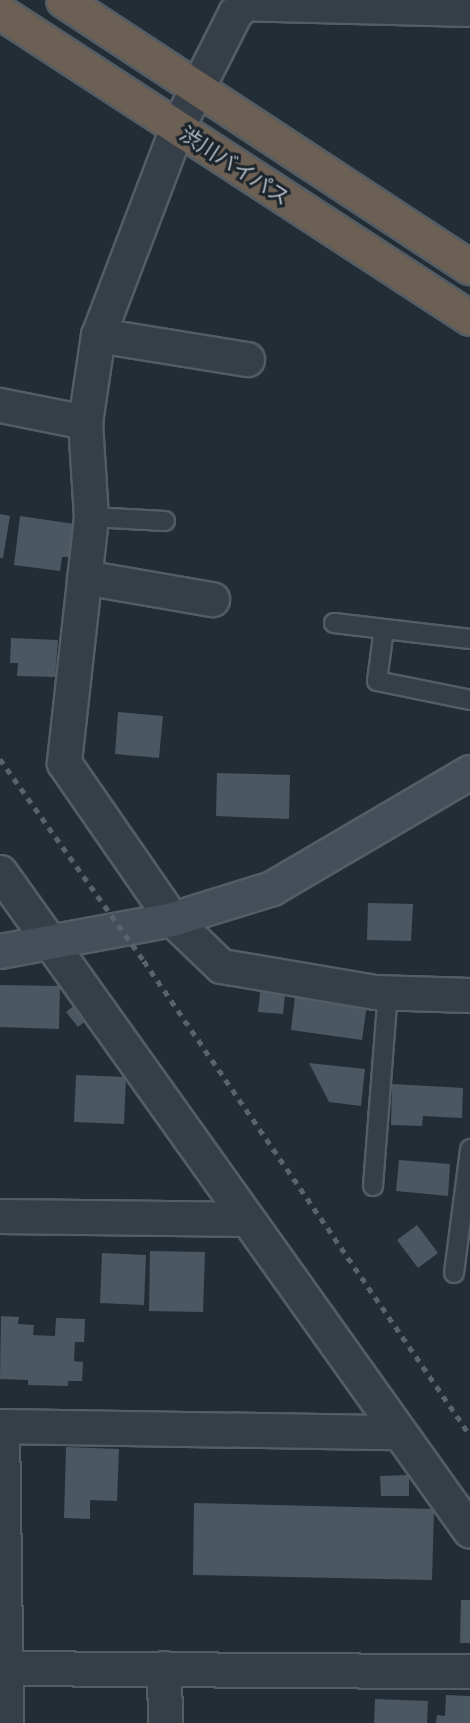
<!DOCTYPE html>
<meta charset="utf-8">
<style>
body{margin:0}
#map{position:relative;width:470px;height:1723px;overflow:hidden;background:#232d36;font-family:"Sofia Sans Condensed","Noto Sans JP",sans-serif}
div>[style]{position:absolute}
.building>*{inset:0;background:#4b5862}
.roads{filter:drop-shadow(2px 0 #545d64) drop-shadow(-2px 0 #545d64) drop-shadow(0 2px #545d64) drop-shadow(0 -2px #545d64)}
.lane>*{height:18px;margin:-9px;padding:0 9px;transform-origin:9px;border-radius:9px;background:#363f47}
.street>*{height:33px;margin:-16.5px;padding:0 16.5px;transform-origin:16.5px;border-radius:16.5px;background:#363f47}
.secondary>*{height:33px;margin:-16.5px;padding:0 16.5px;transform-origin:16.5px;border-radius:16.5px;background:#444f59}
.highway>*{height:33px;margin:-16.5px;padding:0 16.5px;transform-origin:16.5px;border-radius:16.5px;background:#6c5f54}
.rail>*{height:4.5px;margin-top:-2.25px;transform-origin:0;background:repeating-linear-gradient(90deg,#58646d 0 6px,transparent 0 12px)}
span{translate:-50% -50%;white-space:nowrap;text-align:center;line-height:1.15;-webkit-text-stroke:6px #1b242b;paint-order:stroke}
.street-label{font-size:21px;color:#b1bac3}
</style>
<div id="map">
<div class="building">
<div style="clip-path:polygon(0 514px,10px 516px,3px 558px,0 558px)"></div>
<div style="clip-path:polygon(20px 516px,75px 524px,70px 557px,62px 557px,60px 571px,14px 565px)"></div>
<div style="clip-path:polygon(11px 638px,58px 640px,55px 677px,17px 676px,18px 663px,10px 663px)"></div>
<div style="clip-path:polygon(118px 712px,163px 716px,159px 758px,115px 754px)"></div>
<div style="clip-path:polygon(217px 773px,290px 775px,289px 819px,216px 816px)"></div>
<div style="clip-path:polygon(368px 903px,413px 904px,411px 941px,367px 940px)"></div>
<div style="clip-path:polygon(261px 983px,286px 986px,283px 1014px,258px 1012px)"></div>
<div style="clip-path:polygon(0 985px,60px 986px,59px 1029px,0 1027px)"></div>
<div style="clip-path:polygon(296px 988px,368px 998px,362px 1040px,291px 1030px)"></div>
<div style="clip-path:polygon(76px 1004px,88px 1019px,78px 1027px,66px 1012px)"></div>
<div style="clip-path:polygon(309px 1063px,365px 1069px,361px 1106px,329px 1102px)"></div>
<div style="clip-path:polygon(76px 1075px,126px 1077px,124px 1124px,74px 1122px)"></div>
<div style="clip-path:polygon(392px 1084px,463px 1088px,462px 1118px,423px 1116px,422px 1126px,391px 1125px)"></div>
<div style="clip-path:polygon(399px 1160px,450px 1164px,448px 1196px,396px 1191px)"></div>
<div style="clip-path:polygon(417px 1225px,438px 1253px,418px 1268px,397px 1240px)"></div>
<div style="clip-path:polygon(150px 1251px,205px 1252px,203px 1312px,149px 1311px)"></div>
<div style="clip-path:polygon(102px 1253px,146px 1255px,144px 1305px,100px 1303px)"></div>
<div style="clip-path:polygon(1px 1316px,19px 1317px,18px 1324px,34px 1325px,33px 1335px,55px 1336px,56px 1318px,85px 1319px,84px 1342px,75px 1342px,74px 1361px,83px 1362px,82px 1381px,68px 1381px,68px 1386px,28px 1385px,28px 1380px,0 1379px)"></div>
<div style="clip-path:polygon(66px 1447px,119px 1449px,117px 1501px,90px 1500px,90px 1519px,64px 1518px)"></div>
<div style="clip-path:polygon(409px 1475px,409px 1496px,381px 1496px,380px 1476px)"></div>
<div style="clip-path:polygon(194px 1503px,434px 1509px,432px 1580px,193px 1575px)"></div>
<div style="clip-path:polygon(461px 1600px,470px 1600px,470px 1643px,460px 1643px)"></div>
<div style="clip-path:polygon(446px 1695px,470px 1696px,470px 1723px,436px 1723px,437px 1715px,445px 1716px)"></div>
<div style="clip-path:polygon(375px 1699px,428px 1701px,427px 1723px,374px 1723px)"></div>
</div>
<div class="roads">
<div class="lane">
<div style="left:91px;top:517px;width:74px;rotate:3.1deg"></div>
<div style="left:334px;top:623px;width:137px;rotate:6.7deg"></div>
<div style="left:384px;top:629px;width:52px;rotate:97.7deg"></div>
<div style="left:377px;top:681px;width:95px;rotate:11.5deg"></div>
<div style="left:373px;top:1186px;width:194px;rotate:-85.6deg"></div>
<div style="left:454px;top:1273px;width:125px;rotate:-82.6deg"></div>
</div>
<div class="street">
<div style="left:470px;top:9px;width:224px;rotate:-178.5deg"></div>
<div style="left:246px;top:3px;width:15px;rotate:138deg"></div>
<div style="left:235px;top:13px;width:131px;rotate:116.8deg"></div>
<div style="left:176px;top:130px;width:219px;rotate:110.8deg"></div>
<div style="left:98px;top:335px;width:88px;rotate:98.5deg"></div>
<div style="left:85px;top:422px;width:95px;rotate:86.4deg"></div>
<div style="left:91px;top:517px;width:247px;rotate:96.3deg"></div>
<div style="left:64px;top:763px;width:190px;rotate:55.3deg"></div>
<div style="left:172px;top:919px;width:68px;rotate:43.8deg"></div>
<div style="left:221px;top:966px;width:156px;rotate:9.6deg"></div>
<div style="left:375px;top:992px;width:95px;rotate:1.8deg"></div>
<div style="left:98px;top:335px;width:151px;rotate:9.2deg"></div>
<div style="left:0;top:405px;width:87px;rotate:11.3deg"></div>
<div style="left:84px;top:577px;width:130px;rotate:9.8deg"></div>
<div style="left:0;top:872px;width:809px;rotate:54.5deg"></div>
<div style="left:0;top:1216px;width:245px;rotate:0.7deg"></div>
<div style="left:0;top:1426px;width:396px;rotate:0.9deg"></div>
<div style="left:2px;top:1426px;width:297px;rotate:89.2deg"></div>
<div style="left:0;top:1668px;width:470px;rotate:0.4deg"></div>
<div style="left:164px;top:1668px;width:55px;rotate:89deg"></div>
</div>
<div class="secondary">
<div style="left:0;top:951px;width:175px;rotate:-10.5deg"></div>
<div style="left:172px;top:919px;width:105px;rotate:-17.2deg"></div>
<div style="left:272px;top:888px;width:229px;rotate:-30.4deg"></div>
</div>
<div class="highway">
<div style="left:63px;top:0;width:487px;rotate:33.3deg"></div>
<div style="left:0;top:12px;width:561px;rotate:33.07deg"></div>
</div>
</div>
<div class="rail">
<div style="left:0;top:759px;width:248px;rotate:54.5deg"></div>
<div style="left:144px;top:961px;width:575px;rotate:55.48deg"></div>
</div>
<div class="street-label">
<span style="left:234px;top:167px;rotate:33deg">渋川バイパス</span>
</div>
</div>
